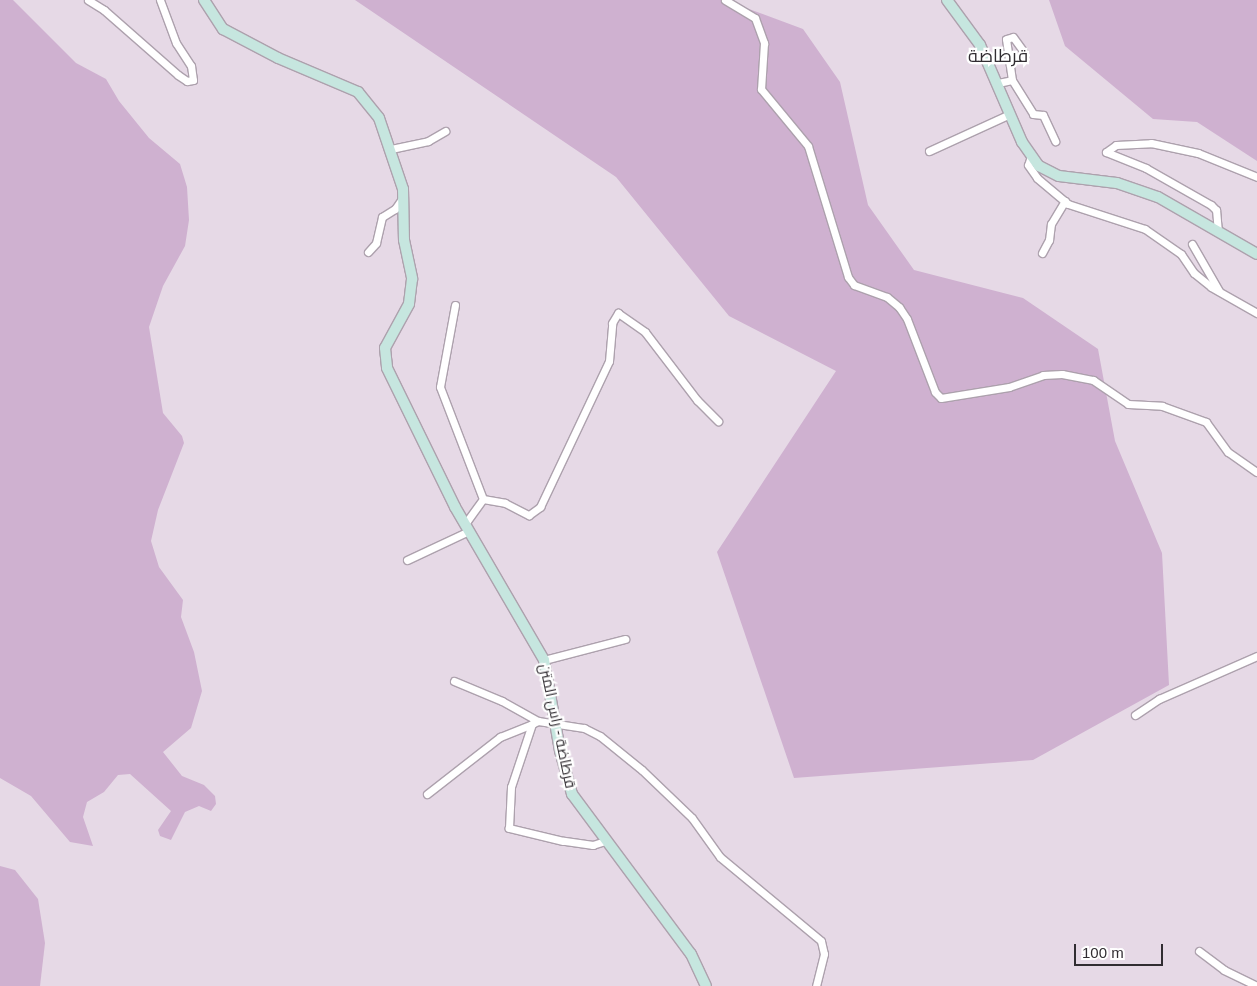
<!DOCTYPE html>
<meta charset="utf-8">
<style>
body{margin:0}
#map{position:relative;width:1257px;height:986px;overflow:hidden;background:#e6d9e6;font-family:Helvetica,Cairo,sans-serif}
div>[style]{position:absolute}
.green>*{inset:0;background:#cfb1d0}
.roads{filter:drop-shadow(1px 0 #ada1ad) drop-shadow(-1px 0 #ada1ad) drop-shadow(0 1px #ada1ad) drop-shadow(0 -1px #ada1ad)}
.minor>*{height:7px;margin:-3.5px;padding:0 3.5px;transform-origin:3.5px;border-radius:3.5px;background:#fff}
.secondary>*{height:10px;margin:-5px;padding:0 5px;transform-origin:5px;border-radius:5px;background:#c6e6df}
span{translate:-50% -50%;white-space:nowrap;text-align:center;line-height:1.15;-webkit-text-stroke:4.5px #fff;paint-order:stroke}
.street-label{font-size:15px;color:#312d32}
.quarter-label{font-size:18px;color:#312d32}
.scale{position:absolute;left:1074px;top:944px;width:89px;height:22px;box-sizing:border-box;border:2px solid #312d32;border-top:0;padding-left:6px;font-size:15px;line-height:18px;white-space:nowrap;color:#312d32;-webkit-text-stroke:4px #fff;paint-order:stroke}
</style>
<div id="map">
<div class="green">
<div style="clip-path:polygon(0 0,13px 0,76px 63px,106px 79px,119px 101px,149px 138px,180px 164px,187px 187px,189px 220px,185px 246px,163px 286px,149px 327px,163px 413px,182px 436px,184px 443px,158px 510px,151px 541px,159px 567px,183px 600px,181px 617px,194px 652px,202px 691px,191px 728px,163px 752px,182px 776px,204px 785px,215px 796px,216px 804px,211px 811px,199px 806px,185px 812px,171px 840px,160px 836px,158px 830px,171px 811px,130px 774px,118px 775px,104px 792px,87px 802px,83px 817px,93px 846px,70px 842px,31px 796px,0 778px)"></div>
<div style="clip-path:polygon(355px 0,732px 0,738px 5px,803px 29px,840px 82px,868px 205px,914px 270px,1023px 298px,1098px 349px,1115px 441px,1162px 553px,1169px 685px,1033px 760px,794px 778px,717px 552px,836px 371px,729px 316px,616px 177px)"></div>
<div style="clip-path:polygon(1049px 0,1257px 0,1257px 161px,1197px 122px,1153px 119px,1065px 46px)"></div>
<div style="clip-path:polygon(0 866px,15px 870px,38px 899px,45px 943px,40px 986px,0 986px)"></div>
</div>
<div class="roads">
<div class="minor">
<div style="left:88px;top:0;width:19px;rotate:32deg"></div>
<div style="left:104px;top:10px;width:98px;rotate:41.3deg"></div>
<div style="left:178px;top:75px;width:11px;rotate:34deg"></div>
<div style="left:187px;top:81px;width:6px;rotate:-9deg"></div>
<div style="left:193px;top:80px;width:14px;rotate:-98deg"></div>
<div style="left:191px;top:66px;width:27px;rotate:-123deg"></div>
<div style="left:176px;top:43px;width:46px;rotate:-110.4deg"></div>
<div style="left:725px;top:0;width:35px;rotate:31deg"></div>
<div style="left:755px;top:18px;width:27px;rotate:70deg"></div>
<div style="left:764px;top:43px;width:46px;rotate:93.7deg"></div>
<div style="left:761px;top:89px;width:74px;rotate:50.5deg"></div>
<div style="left:808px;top:146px;width:137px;rotate:73deg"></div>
<div style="left:848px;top:277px;width:10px;rotate:53deg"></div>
<div style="left:854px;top:285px;width:35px;rotate:20deg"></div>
<div style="left:887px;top:297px;width:16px;rotate:40deg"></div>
<div style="left:899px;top:307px;width:14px;rotate:56deg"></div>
<div style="left:907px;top:319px;width:78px;rotate:69deg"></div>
<div style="left:935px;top:392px;width:8px;rotate:45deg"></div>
<div style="left:941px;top:398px;width:69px;rotate:-9.2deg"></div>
<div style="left:1009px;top:387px;width:36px;rotate:-19deg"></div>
<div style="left:1043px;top:375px;width:19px;rotate:-3deg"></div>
<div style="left:1062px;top:374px;width:32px;rotate:11deg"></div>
<div style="left:1093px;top:380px;width:42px;rotate:34.4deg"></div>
<div style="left:1128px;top:404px;width:34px;rotate:3deg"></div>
<div style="left:1162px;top:406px;width:47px;rotate:20deg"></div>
<div style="left:1206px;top:422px;width:37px;rotate:54deg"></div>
<div style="left:1228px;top:452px;width:35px;rotate:35deg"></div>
<div style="left:1012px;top:80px;width:40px;rotate:58deg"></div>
<div style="left:1033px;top:114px;width:10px;rotate:6deg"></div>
<div style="left:1043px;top:115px;width:29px;rotate:65deg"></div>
<div style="left:998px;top:83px;width:14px;rotate:-12deg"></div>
<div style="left:1012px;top:80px;width:41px;rotate:-98.3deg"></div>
<div style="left:1006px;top:39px;width:7px;rotate:-16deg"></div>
<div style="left:1013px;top:37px;width:17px;rotate:54deg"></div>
<div style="left:391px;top:149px;width:38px;rotate:-12deg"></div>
<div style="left:428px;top:141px;width:20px;rotate:-30deg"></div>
<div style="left:929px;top:151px;width:89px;rotate:-24.6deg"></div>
<div style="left:1031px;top:156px;width:9px;rotate:108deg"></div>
<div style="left:1028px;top:165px;width:16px;rotate:55deg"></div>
<div style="left:1037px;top:178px;width:40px;rotate:40deg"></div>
<div style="left:1068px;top:204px;width:81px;rotate:18deg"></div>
<div style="left:1145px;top:229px;width:44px;rotate:34.8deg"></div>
<div style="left:1181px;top:254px;width:23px;rotate:56deg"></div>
<div style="left:1194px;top:273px;width:22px;rotate:39deg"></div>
<div style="left:1211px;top:287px;width:53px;rotate:29.5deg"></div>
<div style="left:1218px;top:232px;width:22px;rotate:-95deg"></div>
<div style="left:1216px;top:210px;width:7px;rotate:-135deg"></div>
<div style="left:1211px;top:205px;width:75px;rotate:-150.4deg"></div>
<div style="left:1146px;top:168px;width:43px;rotate:-158.2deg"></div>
<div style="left:1106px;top:152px;width:12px;rotate:-35deg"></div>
<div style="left:1116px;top:145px;width:35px;rotate:-3deg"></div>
<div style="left:1151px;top:143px;width:48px;rotate:12deg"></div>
<div style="left:1198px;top:153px;width:64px;rotate:22.1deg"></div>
<div style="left:1192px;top:244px;width:54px;rotate:60.1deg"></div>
<div style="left:368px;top:252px;width:12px;rotate:-48deg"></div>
<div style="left:376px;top:243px;width:27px;rotate:-77deg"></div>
<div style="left:382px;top:217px;width:15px;rotate:-32deg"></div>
<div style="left:395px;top:209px;width:14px;rotate:-56deg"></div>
<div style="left:1042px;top:253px;width:15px;rotate:-62deg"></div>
<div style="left:1049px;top:240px;width:16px;rotate:-83deg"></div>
<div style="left:1051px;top:224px;width:27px;rotate:-59deg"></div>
<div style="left:455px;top:305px;width:83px;rotate:100.4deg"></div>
<div style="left:440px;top:387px;width:120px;rotate:69deg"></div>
<div style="left:483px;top:499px;width:31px;rotate:126deg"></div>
<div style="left:483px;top:499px;width:22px;rotate:10deg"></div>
<div style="left:505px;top:503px;width:27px;rotate:27deg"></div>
<div style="left:529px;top:515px;width:14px;rotate:-36deg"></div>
<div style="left:540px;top:507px;width:161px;rotate:-64.7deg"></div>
<div style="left:609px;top:361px;width:38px;rotate:-85deg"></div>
<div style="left:612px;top:323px;width:12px;rotate:-59deg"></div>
<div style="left:618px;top:313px;width:33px;rotate:35deg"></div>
<div style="left:645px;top:332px;width:86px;rotate:52.6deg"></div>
<div style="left:697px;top:400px;width:30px;rotate:45deg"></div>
<div style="left:407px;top:560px;width:68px;rotate:-25.1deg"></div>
<div style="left:544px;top:660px;width:84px;rotate:-14.5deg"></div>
<div style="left:454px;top:681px;width:52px;rotate:22.6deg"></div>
<div style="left:502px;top:701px;width:41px;rotate:29.1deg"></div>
<div style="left:1135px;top:715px;width:29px;rotate:-34deg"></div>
<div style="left:1159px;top:699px;width:107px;rotate:-23.7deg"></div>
<div style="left:427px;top:794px;width:93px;rotate:-38deg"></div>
<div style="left:500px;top:737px;width:35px;rotate:-22deg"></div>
<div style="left:605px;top:841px;width:13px;rotate:162deg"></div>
<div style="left:593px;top:845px;width:30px;rotate:-172deg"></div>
<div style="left:563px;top:841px;width:56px;rotate:-166.5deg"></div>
<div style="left:509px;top:828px;width:41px;rotate:-87.2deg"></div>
<div style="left:511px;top:787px;width:66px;rotate:-71.6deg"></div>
<div style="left:532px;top:724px;width:7px;rotate:-27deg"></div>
<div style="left:538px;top:721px;width:47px;rotate:8.7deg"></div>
<div style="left:584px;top:728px;width:18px;rotate:27deg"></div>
<div style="left:600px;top:736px;width:54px;rotate:39deg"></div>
<div style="left:642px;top:770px;width:69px;rotate:43.8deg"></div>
<div style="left:692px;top:818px;width:48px;rotate:54.3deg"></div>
<div style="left:720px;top:857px;width:131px;rotate:39.7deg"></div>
<div style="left:821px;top:941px;width:13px;rotate:77deg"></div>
<div style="left:824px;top:954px;width:33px;rotate:104deg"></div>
<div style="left:1199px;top:951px;width:31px;rotate:37deg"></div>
<div style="left:1224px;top:970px;width:37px;rotate:26deg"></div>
</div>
<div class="secondary">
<div style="left:204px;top:0;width:35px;rotate:57deg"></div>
<div style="left:223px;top:29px;width:62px;rotate:27.8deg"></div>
<div style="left:278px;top:58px;width:87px;rotate:23deg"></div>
<div style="left:358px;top:92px;width:33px;rotate:51deg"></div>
<div style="left:379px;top:118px;width:75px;rotate:71.3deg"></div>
<div style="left:403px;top:189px;width:51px;rotate:88.9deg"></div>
<div style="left:404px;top:240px;width:40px;rotate:78deg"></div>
<div style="left:412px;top:279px;width:25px;rotate:97deg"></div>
<div style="left:409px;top:304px;width:50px;rotate:118.6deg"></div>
<div style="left:385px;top:348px;width:20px;rotate:84deg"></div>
<div style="left:387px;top:368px;width:155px;rotate:63.9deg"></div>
<div style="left:455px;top:507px;width:177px;rotate:59.8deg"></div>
<div style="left:544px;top:660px;width:92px;rotate:80deg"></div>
<div style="left:560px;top:751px;width:45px;rotate:74.4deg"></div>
<div style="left:572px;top:794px;width:199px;rotate:53.4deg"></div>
<div style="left:691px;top:954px;width:35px;rotate:65deg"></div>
<div style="left:947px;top:0;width:56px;rotate:53.7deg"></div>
<div style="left:980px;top:45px;width:106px;rotate:66.6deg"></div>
<div style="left:1022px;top:142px;width:29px;rotate:55deg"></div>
<div style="left:1039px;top:166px;width:22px;rotate:27deg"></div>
<div style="left:1059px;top:176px;width:58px;rotate:6.9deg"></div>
<div style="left:1117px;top:183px;width:43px;rotate:18.9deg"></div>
<div style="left:1158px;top:197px;width:114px;rotate:29.9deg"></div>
</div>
</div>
<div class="street-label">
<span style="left:558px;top:726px;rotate:78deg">قرطاضة - راس المتن</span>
</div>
<div class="quarter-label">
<span style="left:998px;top:56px">قرطاضة</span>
</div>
<div class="scale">100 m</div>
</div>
